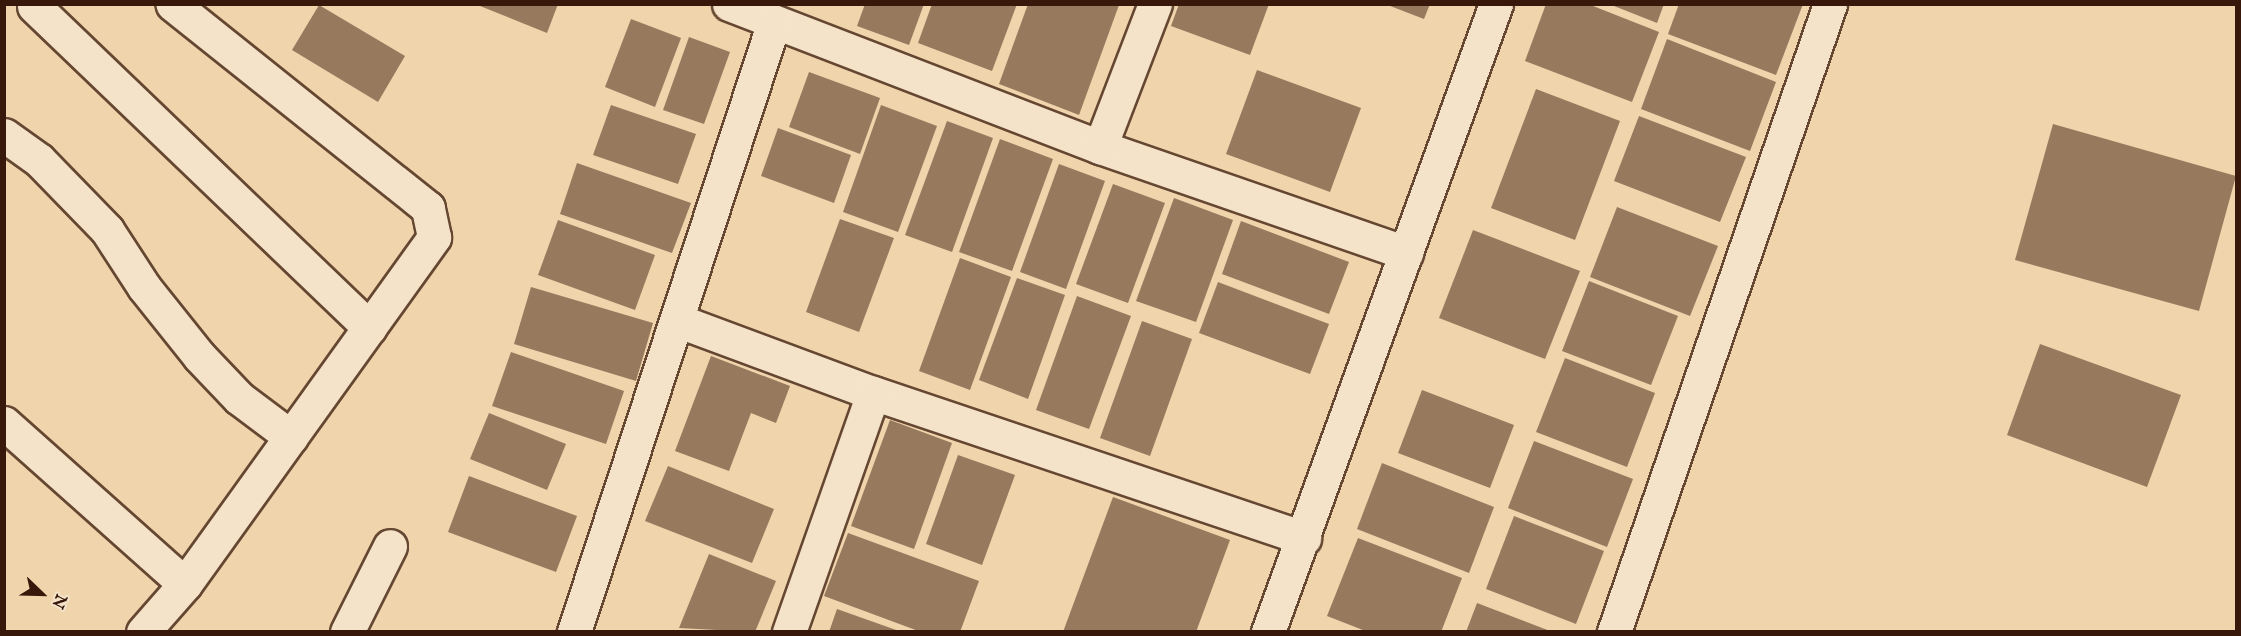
<!DOCTYPE html>
<style>
body{margin:0}
#map{position:relative;width:2241px;height:636px;overflow:hidden;background:#efd4ac;font-family:"IM FELL English",serif}
div>[style]{position:absolute}
.building>*{inset:0;background:#977a5e}
.roads{filter:drop-shadow(2px 0 #654732) drop-shadow(-2px 0 #654732) drop-shadow(0 2px #654732) drop-shadow(0 -2px #654732)}
.minor>*{height:33px;margin:-16.5px;padding:0 16.5px;transform-origin:16.5px;border-radius:16.5px;background:#f5e3c9}
span{translate:-50% -50%;white-space:nowrap;text-align:center;line-height:1.15;-webkit-text-stroke:6px #f5e3c9;paint-order:stroke}
.frame{position:absolute;inset:0;border:6px solid #37180a;pointer-events:none}
.north{position:absolute;left:12px;top:564px;width:60px;height:60px;-webkit-text-stroke:4px #f5e3c9;paint-order:stroke;rotate:113deg;font-size:16px;font-weight:700;line-height:24px;text-align:center;color:#37180a}
.north::after{content:'';display:block;margin:auto;width:21px;height:27px;background:#37180a;clip-path:polygon(50% 0,100% 100%,50% 72%,0 100%)}
</style>
<div id="map">
<div class="building">
<div style="clip-path:polygon(475px 4px,558px 4px,547px 33px)"></div>
<div style="clip-path:polygon(865px 4px,924px 4px,909px 45px,857px 26px)"></div>
<div style="clip-path:polygon(932px 4px,1017px 4px,992px 71px,918px 43px)"></div>
<div style="clip-path:polygon(1028px 4px,1119px 5px,1079px 115px,999px 84px)"></div>
<div style="clip-path:polygon(1179px 4px,1269px 4px,1250px 55px,1171px 26px)"></div>
<div style="clip-path:polygon(1385px 4px,1430px 4px,1424px 19px)"></div>
<div style="clip-path:polygon(1546px 4px,1588px 4px,1659px 32px,1632px 102px,1525px 61px)"></div>
<div style="clip-path:polygon(1609px 4px,1664px 4px,1657px 23px)"></div>
<div style="clip-path:polygon(1679px 4px,1803px 4px,1776px 75px,1668px 34px)"></div>
<div style="clip-path:polygon(319px 5px,405px 56px,378px 102px,292px 50px)"></div>
<div style="clip-path:polygon(631px 19px,681px 38px,655px 107px,605px 87px)"></div>
<div style="clip-path:polygon(689px 37px,730px 52px,704px 124px,663px 110px)"></div>
<div style="clip-path:polygon(1667px 39px,1776px 82px,1750px 151px,1641px 109px)"></div>
<div style="clip-path:polygon(1257px 70px,1361px 108px,1330px 192px,1226px 154px)"></div>
<div style="clip-path:polygon(809px 72px,880px 98px,860px 154px,789px 127px)"></div>
<div style="clip-path:polygon(1536px 89px,1620px 121px,1575px 240px,1491px 208px)"></div>
<div style="clip-path:polygon(611px 105px,696px 134px,678px 184px,593px 155px)"></div>
<div style="clip-path:polygon(881px 105px,937px 126px,898px 232px,843px 212px)"></div>
<div style="clip-path:polygon(1639px 116px,1746px 157px,1720px 222px,1614px 181px)"></div>
<div style="clip-path:polygon(947px 121px,993px 138px,952px 252px,905px 235px)"></div>
<div style="clip-path:polygon(2053px 124px,2236px 176px,2199px 311px,2015px 260px)"></div>
<div style="clip-path:polygon(778px 128px,851px 155px,834px 203px,761px 176px)"></div>
<div style="clip-path:polygon(1000px 139px,1053px 159px,1012px 271px,959px 252px)"></div>
<div style="clip-path:polygon(577px 163px,691px 203px,672px 253px,560px 214px)"></div>
<div style="clip-path:polygon(1059px 164px,1105px 181px,1066px 289px,1020px 272px)"></div>
<div style="clip-path:polygon(1113px 184px,1165px 203px,1128px 303px,1076px 284px)"></div>
<div style="clip-path:polygon(1174px 198px,1233px 220px,1196px 322px,1136px 301px)"></div>
<div style="clip-path:polygon(1617px 207px,1718px 246px,1690px 316px,1590px 277px)"></div>
<div style="clip-path:polygon(840px 219px,894px 238px,859px 332px,806px 312px)"></div>
<div style="clip-path:polygon(558px 220px,655px 255px,635px 310px,538px 275px)"></div>
<div style="clip-path:polygon(1241px 221px,1349px 262px,1329px 314px,1222px 274px)"></div>
<div style="clip-path:polygon(1473px 230px,1580px 271px,1545px 359px,1439px 318px)"></div>
<div style="clip-path:polygon(960px 258px,1011px 277px,970px 390px,919px 371px)"></div>
<div style="clip-path:polygon(1017px 278px,1065px 295px,1028px 399px,979px 380px)"></div>
<div style="clip-path:polygon(1589px 281px,1678px 316px,1651px 385px,1562px 351px)"></div>
<div style="clip-path:polygon(1218px 282px,1329px 324px,1310px 374px,1199px 333px)"></div>
<div style="clip-path:polygon(531px 287px,653px 323px,636px 381px,514px 344px)"></div>
<div style="clip-path:polygon(1077px 296px,1131px 316px,1089px 429px,1036px 410px)"></div>
<div style="clip-path:polygon(1142px 321px,1192px 339px,1150px 456px,1100px 438px)"></div>
<div style="clip-path:polygon(2040px 344px,2181px 395px,2147px 487px,2007px 435px)"></div>
<div style="clip-path:polygon(511px 352px,624px 391px,606px 444px,492px 406px)"></div>
<div style="clip-path:polygon(711px 356px,790px 386px,776px 423px,751px 413px,729px 471px,675px 451px)"></div>
<div style="clip-path:polygon(1565px 358px,1655px 393px,1627px 467px,1536px 432px)"></div>
<div style="clip-path:polygon(1422px 390px,1514px 425px,1490px 488px,1398px 453px)"></div>
<div style="clip-path:polygon(489px 413px,566px 444px,547px 490px,470px 459px)"></div>
<div style="clip-path:polygon(890px 420px,952px 443px,914px 549px,851px 526px)"></div>
<div style="clip-path:polygon(1534px 441px,1633px 479px,1607px 547px,1508px 508px)"></div>
<div style="clip-path:polygon(958px 455px,1015px 475px,982px 565px,926px 544px)"></div>
<div style="clip-path:polygon(1382px 463px,1494px 507px,1469px 573px,1357px 529px)"></div>
<div style="clip-path:polygon(668px 466px,774px 509px,752px 563px,645px 521px)"></div>
<div style="clip-path:polygon(469px 476px,577px 516px,556px 572px,448px 532px)"></div>
<div style="clip-path:polygon(1113px 497px,1230px 540px,1196px 632px,1063px 632px)"></div>
<div style="clip-path:polygon(1514px 516px,1604px 551px,1576px 624px,1486px 589px)"></div>
<div style="clip-path:polygon(848px 533px,979px 581px,960px 632px,921px 632px,824px 596px)"></div>
<div style="clip-path:polygon(1358px 538px,1462px 578px,1441px 632px,1368px 632px,1327px 616px)"></div>
<div style="clip-path:polygon(709px 554px,776px 581px,755px 632px,679px 628px)"></div>
<div style="clip-path:polygon(1477px 603px,1550px 631px,1550px 632px,1466px 632px)"></div>
<div style="clip-path:polygon(837px 609px,899px 631px,899px 632px,829px 632px)"></div>
</div>
<div class="roads">
<div class="minor">
<div style="left:729px;top:4px;width:398px;rotate:21.1deg"></div>
<div style="left:1100px;top:147px;width:324px;rotate:19.1deg"></div>
<div style="left:34px;top:6px;width:465px;rotate:43.8deg"></div>
<div style="left:4px;top:135px;width:43px;rotate:35.5deg"></div>
<div style="left:39px;top:160px;width:98px;rotate:45.8deg"></div>
<div style="left:107px;top:230px;width:68px;rotate:57deg"></div>
<div style="left:144px;top:287px;width:88px;rotate:51.4deg"></div>
<div style="left:199px;top:356px;width:58px;rotate:46.4deg"></div>
<div style="left:239px;top:398px;width:65px;rotate:36.9deg"></div>
<div style="left:1100px;top:147px;width:153px;rotate:-69deg"></div>
<div style="left:679px;top:321px;width:207px;rotate:20.4deg"></div>
<div style="left:873px;top:393px;width:455px;rotate:18.6deg"></div>
<div style="left:4px;top:423px;width:242px;rotate:41.7deg"></div>
<div style="left:143px;top:632px;width:64px;rotate:-48.8deg"></div>
<div style="left:185px;top:584px;width:427px;rotate:-54.3deg"></div>
<div style="left:434px;top:237px;width:30px;rotate:-102deg"></div>
<div style="left:428px;top:208px;width:327px;rotate:-141.4deg"></div>
<div style="left:347px;top:632px;width:96px;rotate:-63.4deg"></div>
<div style="left:574px;top:632px;width:642px;rotate:-71.85deg"></div>
<div style="left:789px;top:632px;width:253px;rotate:-70.6deg"></div>
<div style="left:1268px;top:632px;width:668px;rotate:-70.05deg"></div>
<div style="left:1614px;top:632px;width:664px;rotate:-71.02deg"></div>
</div>
</div>
<div class="frame"></div>
<div class="north">N</div>
</div>
